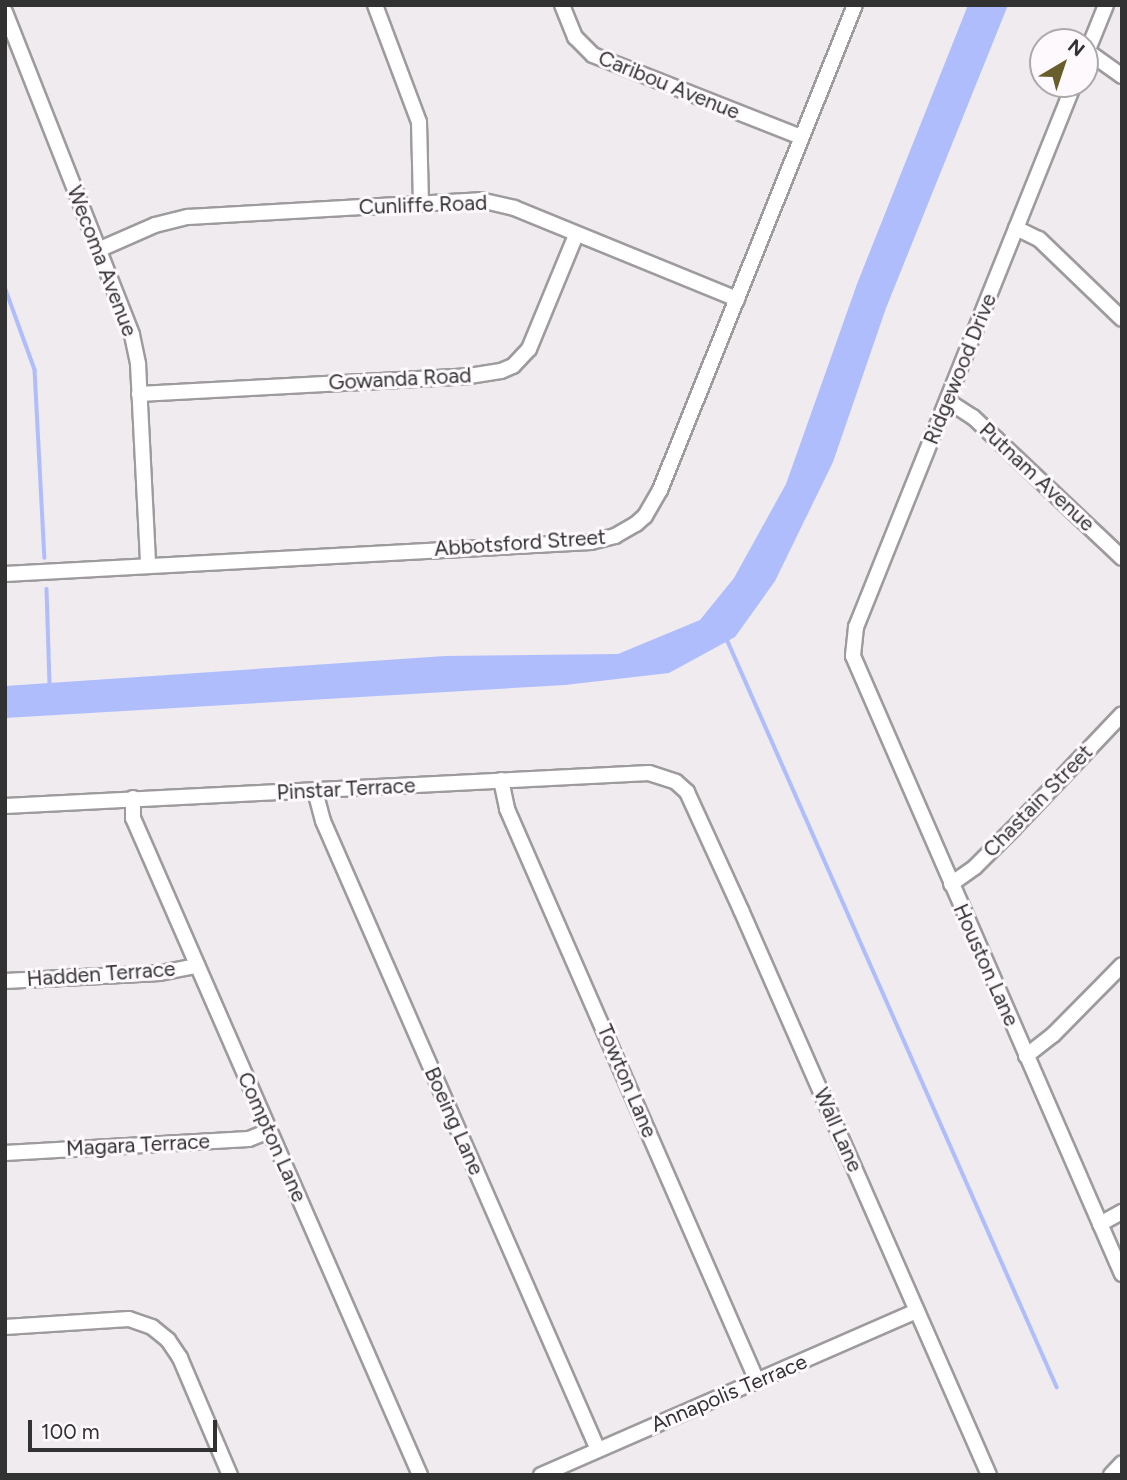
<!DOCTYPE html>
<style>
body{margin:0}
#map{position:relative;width:1127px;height:1480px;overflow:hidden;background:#efebef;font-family:Figtree,sans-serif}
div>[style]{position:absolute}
.water>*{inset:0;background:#b0bdfc}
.stream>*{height:3.5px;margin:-1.75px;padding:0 1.75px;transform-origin:1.75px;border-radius:1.75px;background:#b0bdfc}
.roads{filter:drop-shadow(2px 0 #9e9b9e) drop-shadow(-2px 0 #9e9b9e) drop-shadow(0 2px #9e9b9e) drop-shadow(0 -2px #9e9b9e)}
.street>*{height:14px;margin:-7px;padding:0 7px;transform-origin:7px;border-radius:7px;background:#fff}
span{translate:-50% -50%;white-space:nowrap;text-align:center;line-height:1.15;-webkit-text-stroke:6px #fdf9fc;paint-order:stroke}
.street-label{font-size:21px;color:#333233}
.frame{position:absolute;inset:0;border:7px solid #333233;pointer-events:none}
.north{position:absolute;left:1029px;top:28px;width:70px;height:70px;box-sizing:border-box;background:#fdf9fc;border:2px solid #aca9ac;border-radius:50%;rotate:39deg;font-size:19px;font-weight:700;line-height:28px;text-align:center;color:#333233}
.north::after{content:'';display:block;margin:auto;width:24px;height:32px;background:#695e2b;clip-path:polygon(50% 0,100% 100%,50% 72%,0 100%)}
.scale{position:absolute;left:28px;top:1420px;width:189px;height:32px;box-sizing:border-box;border:4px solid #333233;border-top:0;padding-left:9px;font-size:21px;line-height:24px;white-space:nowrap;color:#333233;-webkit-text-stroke:5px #fdf9fc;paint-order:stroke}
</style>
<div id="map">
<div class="water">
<div style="clip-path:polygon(968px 5px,1008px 5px,886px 308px,833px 462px,775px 581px,735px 637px,669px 673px,565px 685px,5px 718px,5px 686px,445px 656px,618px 654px,700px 620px,734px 578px,786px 484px,857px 284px)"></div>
</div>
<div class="stream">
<div style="left:5px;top:287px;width:88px;rotate:70.1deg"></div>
<div style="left:35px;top:370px;width:188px;rotate:87deg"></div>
<div style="left:47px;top:589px;width:96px;rotate:88.2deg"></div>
<div style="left:726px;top:637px;width:820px;rotate:66.19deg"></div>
</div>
<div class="roads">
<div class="street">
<div style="left:375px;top:5px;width:125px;rotate:69.4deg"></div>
<div style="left:419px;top:122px;width:80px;rotate:88.6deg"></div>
<div style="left:562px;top:5px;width:35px;rotate:68deg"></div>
<div style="left:575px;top:37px;width:25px;rotate:45deg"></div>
<div style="left:593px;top:55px;width:224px;rotate:21.5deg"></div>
<div style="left:5px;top:12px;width:347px;rotate:68.5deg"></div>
<div style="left:132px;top:335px;width:30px;rotate:78deg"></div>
<div style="left:138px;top:364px;width:200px;rotate:87.1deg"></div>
<div style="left:1087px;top:51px;width:43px;rotate:35.5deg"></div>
<div style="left:1085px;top:57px;width:56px;rotate:-68deg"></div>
<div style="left:1074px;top:84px;width:585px;rotate:111.87deg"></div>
<div style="left:856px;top:627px;width:29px;rotate:96deg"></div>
<div style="left:853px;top:656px;width:674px;rotate:66.48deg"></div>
<div style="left:1016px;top:228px;width:25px;rotate:26deg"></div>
<div style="left:1039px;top:239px;width:115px;rotate:43.9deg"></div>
<div style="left:98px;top:250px;width:62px;rotate:-23.7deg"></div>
<div style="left:155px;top:225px;width:34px;rotate:-14deg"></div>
<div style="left:188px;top:217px;width:292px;rotate:-3.3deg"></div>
<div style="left:480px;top:200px;width:35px;rotate:13deg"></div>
<div style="left:514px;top:208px;width:241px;rotate:22.2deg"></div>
<div style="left:139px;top:394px;width:330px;rotate:-3.1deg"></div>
<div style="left:469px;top:376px;width:32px;rotate:-9deg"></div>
<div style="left:501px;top:371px;width:13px;rotate:-23deg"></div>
<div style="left:513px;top:366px;width:23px;rotate:-47deg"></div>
<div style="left:529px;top:349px;width:123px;rotate:-67.6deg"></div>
<div style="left:948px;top:401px;width:30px;rotate:33deg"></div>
<div style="left:973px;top:417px;width:205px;rotate:43.4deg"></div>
<div style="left:5px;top:574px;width:587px;rotate:-3.13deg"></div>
<div style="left:591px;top:542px;width:25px;rotate:-14deg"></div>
<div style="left:615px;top:536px;width:24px;rotate:-30deg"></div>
<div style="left:636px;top:524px;width:12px;rotate:-42deg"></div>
<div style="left:645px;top:516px;width:30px;rotate:-60deg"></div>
<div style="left:660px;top:490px;width:523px;rotate:-68.1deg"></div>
<div style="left:501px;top:780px;width:30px;rotate:78deg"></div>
<div style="left:507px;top:809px;width:624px;rotate:66.39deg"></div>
<div style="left:315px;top:791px;width:31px;rotate:75deg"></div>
<div style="left:323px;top:821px;width:686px;rotate:66.38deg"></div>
<div style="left:133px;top:798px;width:20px;rotate:90deg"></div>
<div style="left:133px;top:818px;width:717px;rotate:66.4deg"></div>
<div style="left:5px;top:806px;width:645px;rotate:-2.93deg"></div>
<div style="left:649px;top:773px;width:28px;rotate:18deg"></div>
<div style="left:676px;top:782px;width:15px;rotate:42deg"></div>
<div style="left:687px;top:792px;width:130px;rotate:65.4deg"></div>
<div style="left:741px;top:910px;width:617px;rotate:66.3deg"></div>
<div style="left:951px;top:884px;width:29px;rotate:-35deg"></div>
<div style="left:975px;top:867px;width:54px;rotate:-45deg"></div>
<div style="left:1013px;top:829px;width:158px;rotate:-46.5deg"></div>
<div style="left:5px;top:981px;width:155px;rotate:-3deg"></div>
<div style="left:160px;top:973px;width:38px;rotate:-11deg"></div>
<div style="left:1026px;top:1056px;width:34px;rotate:-38deg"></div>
<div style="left:1053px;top:1035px;width:98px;rotate:-45.4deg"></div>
<div style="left:5px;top:1153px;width:244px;rotate:-3.3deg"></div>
<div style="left:249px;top:1139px;width:22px;rotate:-22deg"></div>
<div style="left:1100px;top:1224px;width:25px;rotate:-29deg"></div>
<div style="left:5px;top:1327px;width:124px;rotate:-3.7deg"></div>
<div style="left:129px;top:1319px;width:24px;rotate:19deg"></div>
<div style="left:152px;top:1327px;width:21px;rotate:39deg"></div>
<div style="left:168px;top:1340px;width:22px;rotate:56deg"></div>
<div style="left:180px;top:1358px;width:127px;rotate:66.9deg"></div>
<div style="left:541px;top:1475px;width:410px;rotate:-23.6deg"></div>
<div style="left:1111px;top:1475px;width:16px;rotate:-47deg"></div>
</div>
</div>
<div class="street-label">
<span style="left:669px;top:85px;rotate:22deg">Caribou Avenue</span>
<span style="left:423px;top:205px;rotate:-2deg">Cunliffe Road</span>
<span style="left:102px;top:261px;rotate:69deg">Wecoma Avenue</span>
<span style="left:960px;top:369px;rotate:-68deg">Ridgewood Drive</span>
<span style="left:400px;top:379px;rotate:-3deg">Gowanda Road</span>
<span style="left:1037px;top:477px;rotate:43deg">Putnam Avenue</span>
<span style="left:520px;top:543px;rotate:-4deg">Abbotsford Street</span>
<span style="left:346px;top:789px;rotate:-3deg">Pinstar Terrace</span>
<span style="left:1038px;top:801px;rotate:-46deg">Chastain Street</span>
<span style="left:986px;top:965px;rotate:66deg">Houston Lane</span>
<span style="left:101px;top:974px;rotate:-4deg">Hadden Terrace</span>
<span style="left:627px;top:1081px;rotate:67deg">Towton Lane</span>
<span style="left:454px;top:1121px;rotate:66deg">Boeing Lane</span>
<span style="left:838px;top:1130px;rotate:66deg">Wall Lane</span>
<span style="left:272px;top:1137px;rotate:66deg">Compton Lane</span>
<span style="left:138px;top:1145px;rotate:-3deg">Magara Terrace</span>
<span style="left:729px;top:1393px;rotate:-23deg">Annapolis Terrace</span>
</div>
<div class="frame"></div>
<div class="north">N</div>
<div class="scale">100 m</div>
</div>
